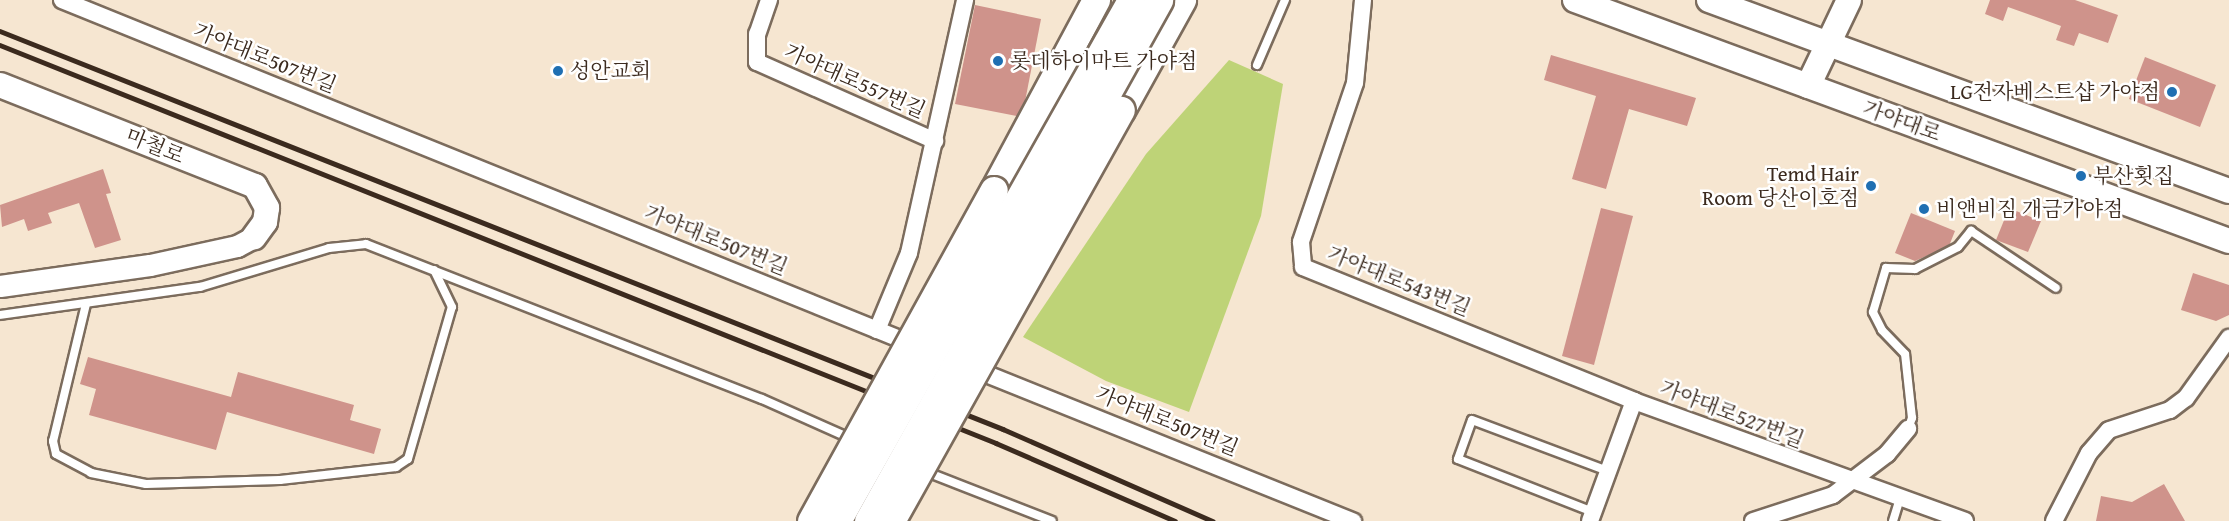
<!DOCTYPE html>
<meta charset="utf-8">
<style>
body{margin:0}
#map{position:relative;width:2229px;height:521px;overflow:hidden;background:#f6e6d1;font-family:"Gentium Book Plus","Noto Serif KR",serif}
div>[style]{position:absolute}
.green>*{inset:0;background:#bed377}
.building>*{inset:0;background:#cf938b}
.roads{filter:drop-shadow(2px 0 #7c6c5d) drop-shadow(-2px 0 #7c6c5d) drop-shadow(0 2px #7c6c5d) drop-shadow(0 -2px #7c6c5d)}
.service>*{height:8px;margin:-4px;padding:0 4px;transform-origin:4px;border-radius:4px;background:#fff}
.minor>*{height:16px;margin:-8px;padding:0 8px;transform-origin:8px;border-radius:8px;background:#fff}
.tertiary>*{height:21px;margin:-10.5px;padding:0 10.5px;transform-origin:10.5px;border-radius:10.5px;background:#fff}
.secondary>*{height:24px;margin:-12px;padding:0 12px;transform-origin:12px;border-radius:12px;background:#fff}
.trunk>*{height:27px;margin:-13.5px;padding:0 13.5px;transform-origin:13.5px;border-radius:13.5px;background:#fff}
.rail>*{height:4.5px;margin:-2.25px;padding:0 2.25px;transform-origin:2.25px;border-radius:2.25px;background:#3b2a1e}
.bridges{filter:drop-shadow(2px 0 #7c6c5d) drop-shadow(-2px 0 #7c6c5d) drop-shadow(0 2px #7c6c5d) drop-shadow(0 -2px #7c6c5d)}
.trunk-bridge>*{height:27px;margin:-13.5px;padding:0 13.5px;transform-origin:13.5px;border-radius:13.5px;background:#fff}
.dots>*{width:16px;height:16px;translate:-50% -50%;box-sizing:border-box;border:3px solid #fff;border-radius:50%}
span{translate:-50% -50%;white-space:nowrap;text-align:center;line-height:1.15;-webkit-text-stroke:5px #fff;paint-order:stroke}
.street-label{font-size:21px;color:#3b2a1e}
.poi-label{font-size:21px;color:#3b2a1e}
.left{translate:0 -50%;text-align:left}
.right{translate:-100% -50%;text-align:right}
</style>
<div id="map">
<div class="green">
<div style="clip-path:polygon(1229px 60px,1283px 84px,1261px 216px,1189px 412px,1106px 381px,1023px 337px,1146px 154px)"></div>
</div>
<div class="building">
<div style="clip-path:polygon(1990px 0,2075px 0,2118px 15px,2108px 43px,2079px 33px,2074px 46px,2056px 40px,2061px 26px,2008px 7px,2003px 21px,1985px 14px)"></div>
<div style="clip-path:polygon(975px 5px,1041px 19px,1022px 117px,955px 104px)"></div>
<div style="clip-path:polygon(1551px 55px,1696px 98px,1687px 126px,1629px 109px,1606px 189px,1572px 179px,1596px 96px,1544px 80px)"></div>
<div style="clip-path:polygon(2145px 57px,2216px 85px,2200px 127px,2129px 99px)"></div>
<div style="clip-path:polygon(103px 169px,111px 193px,106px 194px,121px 240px,95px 248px,79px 203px,48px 213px,52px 223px,28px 231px,24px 219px,2px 227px,0 205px)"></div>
<div style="clip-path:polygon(1601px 208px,1633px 216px,1594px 365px,1562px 356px)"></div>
<div style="clip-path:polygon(2009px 208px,2041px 221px,2028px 252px,1996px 240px)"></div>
<div style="clip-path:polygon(1911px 213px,1955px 231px,1949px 246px,1915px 261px,1895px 253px)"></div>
<div style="clip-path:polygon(2193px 273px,2229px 285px,2229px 315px,2216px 321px,2181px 310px)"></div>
<div style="clip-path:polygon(88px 357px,231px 397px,238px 372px,354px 405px,350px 420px,381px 429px,374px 454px,227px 412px,216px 450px,89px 415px,96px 389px,80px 384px)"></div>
<div style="clip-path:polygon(2164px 484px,2185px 521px,2096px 521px,2101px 496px,2132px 502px)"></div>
</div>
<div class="roads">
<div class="service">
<div style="left:1257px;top:65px;width:71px;rotate:-66.7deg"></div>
<div style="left:86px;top:304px;width:141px;rotate:103.5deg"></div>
<div style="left:53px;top:441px;width:13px;rotate:77deg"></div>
<div style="left:56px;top:454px;width:40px;rotate:28deg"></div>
<div style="left:91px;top:473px;width:56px;rotate:11.3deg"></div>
<div style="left:146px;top:484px;width:134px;rotate:-1.7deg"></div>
<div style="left:280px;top:480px;width:117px;rotate:-6.4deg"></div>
<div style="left:396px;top:467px;width:14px;rotate:-34deg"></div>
<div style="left:408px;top:459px;width:158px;rotate:-73.9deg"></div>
<div style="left:452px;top:307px;width:41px;rotate:-115.9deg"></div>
<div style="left:0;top:315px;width:202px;rotate:-8deg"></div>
<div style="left:200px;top:287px;width:135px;rotate:-16.8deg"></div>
<div style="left:329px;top:248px;width:37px;rotate:-6deg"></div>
<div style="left:366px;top:244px;width:425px;rotate:21.4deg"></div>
<div style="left:762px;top:399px;width:98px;rotate:24deg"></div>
<div style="left:1908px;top:429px;width:12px;rotate:-70deg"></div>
<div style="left:1912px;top:418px;width:64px;rotate:-96.2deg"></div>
<div style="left:1905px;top:354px;width:33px;rotate:-134deg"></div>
<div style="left:1882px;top:330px;width:20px;rotate:-117deg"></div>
<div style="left:1873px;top:312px;width:46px;rotate:-73.5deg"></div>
<div style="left:1886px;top:268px;width:29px;rotate:2deg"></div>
<div style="left:1915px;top:269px;width:48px;rotate:-27.1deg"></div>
<div style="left:1958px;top:247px;width:21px;rotate:-51deg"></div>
<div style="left:1971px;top:231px;width:102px;rotate:33.8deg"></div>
<div style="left:924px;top:471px;width:137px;rotate:21.3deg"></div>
<div style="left:1593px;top:512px;width:145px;rotate:-158.6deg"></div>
<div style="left:1458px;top:459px;width:41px;rotate:-70.3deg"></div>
<div style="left:1472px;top:420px;width:145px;rotate:20.6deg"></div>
<div style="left:1893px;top:521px;width:24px;rotate:-73deg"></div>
</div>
<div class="minor">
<div style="left:62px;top:0;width:922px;rotate:22.03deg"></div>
<div style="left:769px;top:0;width:36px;rotate:109deg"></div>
<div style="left:757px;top:34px;width:28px;rotate:90deg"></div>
<div style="left:757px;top:62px;width:195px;rotate:23.9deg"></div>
<div style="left:1363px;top:0;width:83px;rotate:95.5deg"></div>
<div style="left:1355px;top:83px;width:168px;rotate:108.8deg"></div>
<div style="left:1301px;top:242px;width:25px;rotate:85deg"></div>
<div style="left:1303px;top:267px;width:357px;rotate:22deg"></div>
<div style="left:877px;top:330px;width:83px;rotate:-67.4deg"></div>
<div style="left:909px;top:253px;width:259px;rotate:-77.5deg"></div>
<div style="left:969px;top:367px;width:414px;rotate:21.9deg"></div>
<div style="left:1590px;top:521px;width:128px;rotate:-69.9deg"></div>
<div style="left:1634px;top:401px;width:352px;rotate:19.9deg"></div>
<div style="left:1753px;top:521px;width:84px;rotate:-18deg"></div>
<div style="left:1833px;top:495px;width:68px;rotate:-37.2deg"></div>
<div style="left:1887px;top:454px;width:33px;rotate:-50deg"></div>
<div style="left:2054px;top:521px;width:76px;rotate:-62.8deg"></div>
<div style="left:2089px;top:453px;width:30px;rotate:-49deg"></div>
<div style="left:2109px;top:430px;width:64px;rotate:-18.2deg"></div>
<div style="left:2170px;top:410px;width:20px;rotate:-37deg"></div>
<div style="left:2186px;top:398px;width:74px;rotate:-54.4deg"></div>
</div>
<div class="tertiary">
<div style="left:0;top:286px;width:151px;rotate:-8deg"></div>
<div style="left:150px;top:265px;width:89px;rotate:-12.3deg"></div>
<div style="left:237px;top:246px;width:19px;rotate:-28deg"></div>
</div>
<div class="secondary">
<div style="left:1575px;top:0;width:697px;rotate:20.23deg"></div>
<div style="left:1709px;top:0;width:554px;rotate:20.17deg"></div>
<div style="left:0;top:85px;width:274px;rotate:21.6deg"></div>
<div style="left:255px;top:186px;width:25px;rotate:61deg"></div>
<div style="left:267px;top:208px;width:14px;rotate:98deg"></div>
<div style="left:265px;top:222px;width:19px;rotate:126deg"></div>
<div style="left:1808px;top:86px;width:95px;rotate:-64.5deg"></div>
</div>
<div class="trunk">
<div style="left:1121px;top:110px;width:126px;rotate:-61deg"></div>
<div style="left:994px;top:190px;width:216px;rotate:-61.8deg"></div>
</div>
</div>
<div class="rail">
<div style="left:0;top:31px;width:1079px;rotate:21.64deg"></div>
<div style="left:1003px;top:429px;width:229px;rotate:23.7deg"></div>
<div style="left:0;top:45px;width:1073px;rotate:21.78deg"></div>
<div style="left:996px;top:443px;width:195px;rotate:23.5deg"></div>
</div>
<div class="bridges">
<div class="trunk-bridge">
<div style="left:811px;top:521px;width:378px;rotate:-61.1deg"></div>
<div style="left:837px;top:521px;width:598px;rotate:-60.56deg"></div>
<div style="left:868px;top:521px;width:597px;rotate:-60.81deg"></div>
<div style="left:891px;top:521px;width:471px;rotate:-60.8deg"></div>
</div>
</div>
<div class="dots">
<div style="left:998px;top:61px;background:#1f6fb2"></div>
<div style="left:558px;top:71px;background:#1f6fb2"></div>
<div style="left:2172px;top:92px;background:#1f6fb2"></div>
<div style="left:2081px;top:176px;background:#1f6fb2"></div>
<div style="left:1871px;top:186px;background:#1f6fb2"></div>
<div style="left:1924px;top:209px;background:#1f6fb2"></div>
</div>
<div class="street-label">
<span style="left:265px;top:58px;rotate:22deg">가야대로507번길</span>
<span style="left:855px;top:81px;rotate:24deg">가야대로557번길</span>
<span style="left:1902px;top:121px;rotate:20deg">가야대로</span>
<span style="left:155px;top:146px;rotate:22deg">마철로</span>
<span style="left:716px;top:240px;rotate:22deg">가야대로507번길</span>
<span style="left:1399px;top:281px;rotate:22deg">가야대로543번길</span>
<span style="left:1732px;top:414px;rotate:21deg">가야대로527번길</span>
<span style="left:1167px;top:421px;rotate:22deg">가야대로507번길</span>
</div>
<div class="poi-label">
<span class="left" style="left:1010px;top:61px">롯데하이마트 가야점</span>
<span class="left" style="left:570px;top:71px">성안교회</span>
<span class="right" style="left:2160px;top:92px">LG전자베스트샵 가야점</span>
<span class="right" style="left:1859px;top:186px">Temd Hair<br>Room 당산이호점</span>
<span class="left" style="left:2093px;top:176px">부산횟집</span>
<span class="left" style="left:1936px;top:209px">비앤비짐 개금가야점</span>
</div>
</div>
